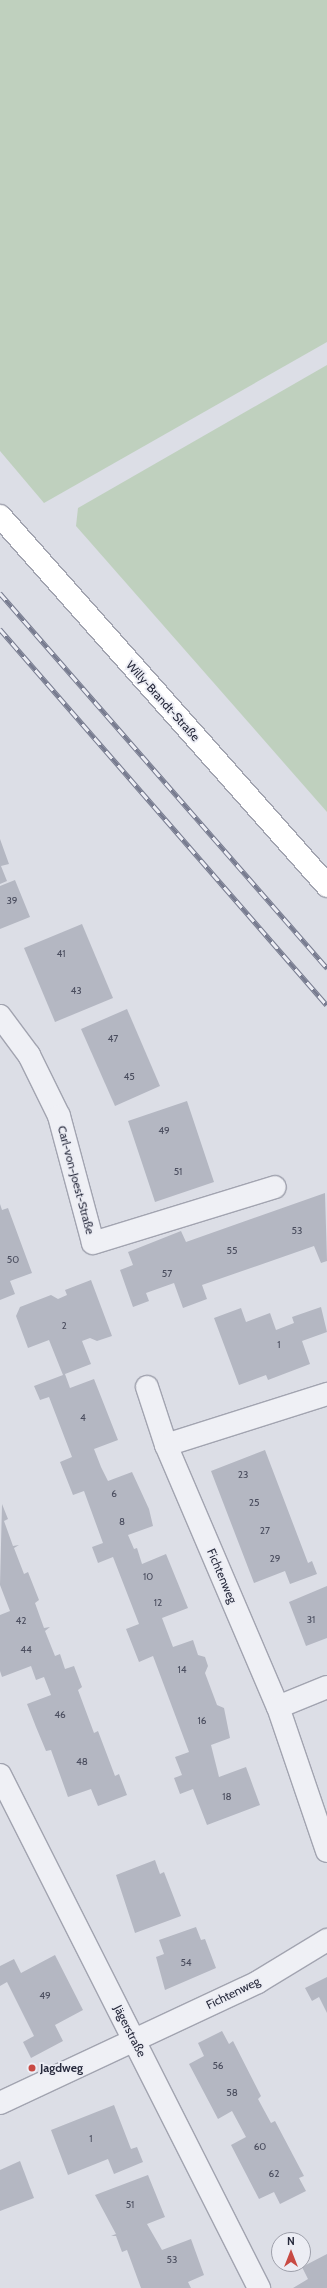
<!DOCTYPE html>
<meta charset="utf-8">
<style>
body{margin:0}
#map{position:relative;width:327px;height:2288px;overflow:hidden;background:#dcdee6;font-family:Cabin,sans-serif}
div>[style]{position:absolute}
.green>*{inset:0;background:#bfd0be}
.building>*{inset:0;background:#b4b7c2}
.roads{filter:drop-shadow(1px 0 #a2a4b0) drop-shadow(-1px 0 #a2a4b0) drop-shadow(0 1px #a2a4b0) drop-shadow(0 -1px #a2a4b0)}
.minor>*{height:22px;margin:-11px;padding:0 11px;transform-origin:11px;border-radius:11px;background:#eff0f5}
.major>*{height:22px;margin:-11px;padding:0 11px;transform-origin:11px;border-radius:11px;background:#fff}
.rail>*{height:4.5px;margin-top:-2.25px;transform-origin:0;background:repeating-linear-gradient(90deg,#ecedf4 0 9px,#777b8f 0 18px);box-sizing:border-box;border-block:1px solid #777b8f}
.dots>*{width:11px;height:11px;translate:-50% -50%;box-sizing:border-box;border:2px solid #ecedf4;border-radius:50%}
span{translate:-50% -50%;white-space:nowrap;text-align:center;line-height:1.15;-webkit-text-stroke:3.5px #ecedf4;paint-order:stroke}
.number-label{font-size:10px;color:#4a4d5e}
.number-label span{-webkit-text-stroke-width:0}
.street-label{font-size:12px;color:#272a3c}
.poi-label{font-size:12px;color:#272a3c;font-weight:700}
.left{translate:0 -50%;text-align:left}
.north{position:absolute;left:271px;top:2232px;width:40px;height:40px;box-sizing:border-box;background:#ecedf4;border:1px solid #9d9faa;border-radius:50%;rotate:0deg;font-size:11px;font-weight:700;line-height:16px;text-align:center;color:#272a3c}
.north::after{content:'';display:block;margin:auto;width:14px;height:18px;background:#c84a44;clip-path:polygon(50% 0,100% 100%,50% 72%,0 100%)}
</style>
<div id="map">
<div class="green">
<div style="clip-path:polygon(0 0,327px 0,327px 342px,44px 503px,0 451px)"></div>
<div style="clip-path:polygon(327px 365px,327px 812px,76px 526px,78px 508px)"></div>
</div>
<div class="building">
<div style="clip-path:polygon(0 839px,9px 864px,1px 866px,7px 881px,0 884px)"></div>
<div style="clip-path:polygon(15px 880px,30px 917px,0 929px,0 886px)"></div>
<div style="clip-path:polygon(82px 924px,113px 998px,55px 1022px,24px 948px)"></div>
<div style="clip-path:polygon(127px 1009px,160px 1086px,115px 1106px,81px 1029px)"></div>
<div style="clip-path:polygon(187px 1101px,214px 1182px,155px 1202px,128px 1121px)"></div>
<div style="clip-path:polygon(325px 1193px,327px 1261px,321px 1263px,314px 1246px,202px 1285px,207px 1299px,183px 1308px,174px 1283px,146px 1293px,149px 1301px,133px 1307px,120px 1270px,133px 1265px,128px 1252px,181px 1231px,186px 1242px)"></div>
<div style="clip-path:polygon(0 1204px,2px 1210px,8px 1208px,32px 1273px,10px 1281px,15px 1294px,0 1300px)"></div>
<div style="clip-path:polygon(91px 1280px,112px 1336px,97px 1341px,90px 1338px,82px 1341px,91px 1364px,65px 1374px,70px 1388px,94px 1379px,118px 1440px,94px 1449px,101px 1467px,108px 1481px,132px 1472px,149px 1509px,153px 1526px,128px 1535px,134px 1549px,137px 1548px,142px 1564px,166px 1554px,188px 1608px,162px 1618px,173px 1647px,193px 1640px,198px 1655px,205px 1657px,208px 1666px,205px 1673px,217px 1705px,224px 1708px,230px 1738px,211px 1745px,219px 1777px,246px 1767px,260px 1805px,207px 1825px,193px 1789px,180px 1794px,174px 1778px,182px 1775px,175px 1757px,189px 1752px,153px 1656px,139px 1662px,126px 1629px,139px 1624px,113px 1557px,98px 1563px,92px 1547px,103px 1543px,84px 1491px,73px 1495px,60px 1462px,72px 1457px,49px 1397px,40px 1400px,34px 1386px,63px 1375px,49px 1340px,28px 1348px,16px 1316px,20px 1307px,51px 1295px,58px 1299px,67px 1295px,65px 1290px)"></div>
<div style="clip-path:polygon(321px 1307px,327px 1332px,302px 1341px,310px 1364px,268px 1380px,266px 1375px,239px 1385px,214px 1318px,241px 1308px,246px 1322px,270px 1313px,276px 1330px,294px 1323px,292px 1317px)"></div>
<div style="clip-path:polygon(265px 1450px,308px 1563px,312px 1561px,317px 1574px,290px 1584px,285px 1571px,254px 1583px,211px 1471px)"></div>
<div style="clip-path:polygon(2px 1504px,8px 1519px,4px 1521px,13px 1546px,19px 1545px,14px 1548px,24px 1574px,28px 1572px,39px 1600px,35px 1603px,44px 1628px,50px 1627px,45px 1631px,55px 1656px,60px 1654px,65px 1669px,74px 1666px,82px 1687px,78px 1690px,94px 1733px,98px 1731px,115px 1776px,119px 1774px,127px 1795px,98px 1806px,91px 1789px,68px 1797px,51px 1750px,46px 1751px,36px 1727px,27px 1704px,51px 1695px,44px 1677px,36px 1680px,31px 1666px,2px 1677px,0 1671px,0 1615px,10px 1611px,0 1585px)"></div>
<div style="clip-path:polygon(327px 1586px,327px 1638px,306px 1646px,289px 1602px)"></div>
<div style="clip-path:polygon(155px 1860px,160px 1874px,164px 1872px,181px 1916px,135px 1933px,116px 1875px)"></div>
<div style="clip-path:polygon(196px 1927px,201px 1940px,205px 1939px,216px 1968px,165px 1990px,156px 1957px,164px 1954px,159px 1940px)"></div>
<div style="clip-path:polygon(55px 1955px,83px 2010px,55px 2025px,63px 2041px,31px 2058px,23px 2042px,34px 2036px,7px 1982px,0 1986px,0 1966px,14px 1959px,21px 1973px)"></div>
<div style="clip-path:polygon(327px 1977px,327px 2013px,319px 1997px,312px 2001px,305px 1988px)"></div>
<div style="clip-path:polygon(222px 2031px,229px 2044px,233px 2041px,261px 2096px,258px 2099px,271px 2123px,275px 2121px,304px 2176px,299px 2178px,306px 2191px,280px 2204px,274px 2192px,259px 2199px,231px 2145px,246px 2137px,232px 2111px,218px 2119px,189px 2064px,204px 2056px,198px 2043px)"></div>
<div style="clip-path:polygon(114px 2105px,131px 2149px,137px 2147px,143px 2162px,114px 2174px,108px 2159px,68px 2175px,51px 2130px)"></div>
<div style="clip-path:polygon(20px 2161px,34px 2198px,0 2211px,0 2170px)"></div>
<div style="clip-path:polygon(148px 2175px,165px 2217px,147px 2224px,162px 2250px,191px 2239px,204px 2275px,188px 2282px,191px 2288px,141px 2288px,127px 2250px,122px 2252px,116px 2236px,111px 2236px,116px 2234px,95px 2195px)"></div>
<div style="clip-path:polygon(327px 2254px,327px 2288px,293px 2288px,308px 2279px,302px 2267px)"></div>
</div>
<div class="roads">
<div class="minor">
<div style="left:0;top:1016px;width:49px;rotate:53.4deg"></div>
<div style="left:29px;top:1055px;width:68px;rotate:63.8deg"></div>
<div style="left:59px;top:1116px;width:131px;rotate:75deg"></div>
<div style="left:93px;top:1243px;width:190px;rotate:-17.1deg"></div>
<div style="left:147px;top:1387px;width:61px;rotate:71.9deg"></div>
<div style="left:166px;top:1445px;width:285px;rotate:66.9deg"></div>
<div style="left:278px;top:1707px;width:152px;rotate:71.2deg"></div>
<div style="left:166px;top:1445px;width:169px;rotate:-17.6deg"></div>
<div style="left:278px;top:1707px;width:53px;rotate:-22.2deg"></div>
<div style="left:0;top:1775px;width:575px;rotate:63.21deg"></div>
<div style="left:0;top:2103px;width:285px;rotate:-25.1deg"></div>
<div style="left:258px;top:1982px;width:81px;rotate:-31.3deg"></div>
</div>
<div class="major">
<div style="left:0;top:516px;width:494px;rotate:48.5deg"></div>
</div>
</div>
<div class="rail">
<div style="left:0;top:593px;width:498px;rotate:48.9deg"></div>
<div style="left:0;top:629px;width:498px;rotate:49deg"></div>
</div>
<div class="dots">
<div style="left:32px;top:2068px;background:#c84a44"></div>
</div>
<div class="number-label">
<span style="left:12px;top:901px">39</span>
<span style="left:61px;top:954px">41</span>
<span style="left:76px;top:991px">43</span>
<span style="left:113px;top:1039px">47</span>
<span style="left:129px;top:1077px">45</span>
<span style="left:164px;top:1131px">49</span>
<span style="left:178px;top:1172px">51</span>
<span style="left:297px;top:1231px">53</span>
<span style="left:232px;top:1251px">55</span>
<span style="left:13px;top:1260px">50</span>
<span style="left:167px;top:1274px">57</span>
<span style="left:64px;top:1326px">2</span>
<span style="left:279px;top:1345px">1</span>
<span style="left:83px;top:1418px">4</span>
<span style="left:243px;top:1475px">23</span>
<span style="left:114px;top:1494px">6</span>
<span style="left:254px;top:1503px">25</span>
<span style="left:122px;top:1522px">8</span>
<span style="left:265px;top:1531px">27</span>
<span style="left:275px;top:1559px">29</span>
<span style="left:148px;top:1577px">10</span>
<span style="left:158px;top:1603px">12</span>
<span style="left:311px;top:1620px">31</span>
<span style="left:21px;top:1621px">42</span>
<span style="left:26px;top:1650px">44</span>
<span style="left:182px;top:1670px">14</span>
<span style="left:60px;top:1715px">46</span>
<span style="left:202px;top:1721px">16</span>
<span style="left:82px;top:1762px">48</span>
<span style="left:227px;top:1797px">18</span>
<span style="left:186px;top:1963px">54</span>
<span style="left:45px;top:1996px">49</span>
<span style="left:218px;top:2066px">56</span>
<span style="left:232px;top:2093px">58</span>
<span style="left:91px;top:2139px">1</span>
<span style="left:260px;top:2147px">60</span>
<span style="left:274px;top:2174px">62</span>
<span style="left:130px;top:2205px">51</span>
<span style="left:172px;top:2260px">53</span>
</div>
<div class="street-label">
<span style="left:163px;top:701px;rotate:48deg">Willy-Brandt-Straße</span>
<span style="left:76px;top:1180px;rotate:75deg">Carl-von-Joest-Straße</span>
<span style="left:222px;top:1576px;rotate:67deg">Fichtenweg</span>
<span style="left:233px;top:1993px;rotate:-26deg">Fichtenweg</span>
<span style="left:130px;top:2031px;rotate:63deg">Jägerstraße</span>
</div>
<div class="poi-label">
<span class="left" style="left:40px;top:2068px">Jagdweg</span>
</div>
<div class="north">N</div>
</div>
